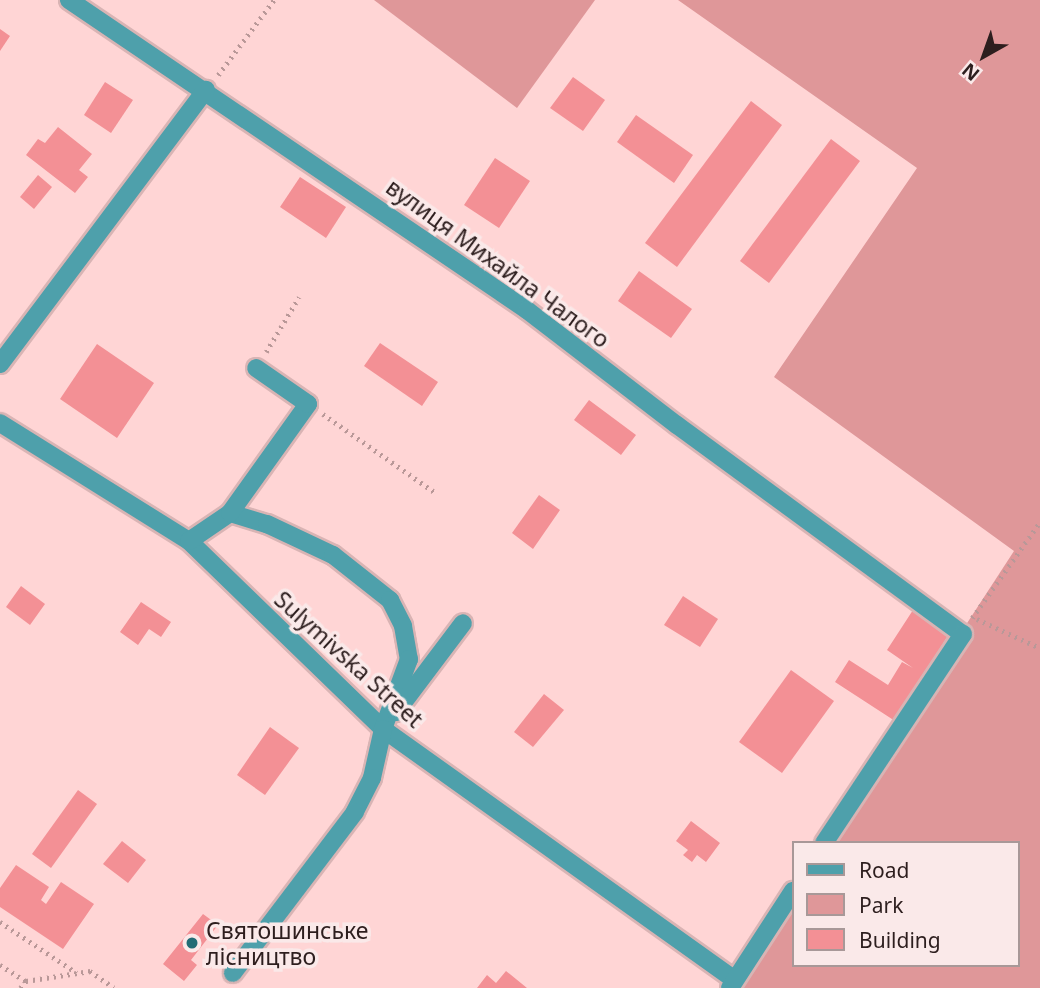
<!DOCTYPE html>
<meta charset="utf-8">
<style>
body{margin:0}
#map{position:relative;width:1040px;height:988px;overflow:hidden;background:#ffd5d5;font-family:"Noto Sans",sans-serif}
div>[style]{position:absolute}
.green>*{inset:0;background:#df9799}
.building>*{inset:0;background:#f39095}
.path>*{height:4.5px;margin-top:-2.25px;transform-origin:0;background:repeating-linear-gradient(90deg,#b99898 0 2px,transparent 0 7px)}
.roads{filter:drop-shadow(2px 0 #d9b4b4) drop-shadow(-2px 0 #d9b4b4) drop-shadow(0 2px #d9b4b4) drop-shadow(0 -2px #d9b4b4)}
.minor>*{height:18px;margin:-9px;padding:0 9px;transform-origin:9px;border-radius:9px;background:#4ea0ab}
.dots>*{width:19px;height:19px;translate:-50% -50%;box-sizing:border-box;border:4px solid #fae9e9;border-radius:50%}
span{translate:-50% -50%;white-space:nowrap;text-align:center;line-height:1.15;-webkit-text-stroke:7px #fae9e9;paint-order:stroke}
.street-label{font-size:23px;color:#2d1e1e}
.poi-label{font-size:23px;color:#2d1e1e}
.left{translate:0 -50%;text-align:left}
.legend{position:absolute;left:792px;top:841px;width:228px;height:126px;box-sizing:border-box;background:#fae9e9;border:2px solid #a89898;margin:0;padding:9px 12px;list-style:none;font-size:21px;color:#2d1e1e}
.legend li{display:flex;align-items:center;gap:14px;height:35px}
.legend b{width:35px;border:2px solid #a89898}
.north{position:absolute;left:949px;top:21px;width:70px;height:70px;-webkit-text-stroke:5px #fae9e9;paint-order:stroke;rotate:220deg;font-size:19px;font-weight:700;line-height:28px;text-align:center;color:#2d1e1e}
.north::after{content:'';display:block;margin:auto;width:24px;height:32px;background:#2d1e1e;clip-path:polygon(50% 0,100% 100%,50% 72%,0 100%)}
</style>
<div id="map">
<div class="green">
<div style="clip-path:polygon(374px 0,595px 0,517px 108px)"></div>
<div style="clip-path:polygon(678px 0,1040px 0,1040px 988px,728px 988px,793px 890px,793px 965px,1017px 965px,1017px 843px,824px 843px,1014px 551px,774px 377px,917px 168px)"></div>
</div>
<div class="building">
<div style="clip-path:polygon(0 29px,10px 36px,0 51px)"></div>
<div style="clip-path:polygon(573px 77px,605px 100px,583px 131px,550px 108px)"></div>
<div style="clip-path:polygon(105px 82px,133px 100px,111px 133px,84px 115px)"></div>
<div style="clip-path:polygon(751px 101px,782px 125px,677px 267px,645px 243px)"></div>
<div style="clip-path:polygon(636px 115px,693px 155px,674px 183px,617px 142px)"></div>
<div style="clip-path:polygon(58px 127px,92px 154px,79px 170px,88px 177px,75px 193px,26px 155px,38px 139px,45px 143px)"></div>
<div style="clip-path:polygon(831px 139px,860px 161px,769px 283px,740px 261px)"></div>
<div style="clip-path:polygon(495px 158px,530px 181px,499px 228px,464px 205px)"></div>
<div style="clip-path:polygon(38px 175px,52px 187px,34px 209px,20px 197px)"></div>
<div style="clip-path:polygon(300px 177px,346px 207px,326px 238px,280px 207px)"></div>
<div style="clip-path:polygon(639px 271px,692px 309px,671px 338px,618px 301px)"></div>
<div style="clip-path:polygon(380px 343px,438px 382px,422px 406px,364px 366px)"></div>
<div style="clip-path:polygon(97px 344px,154px 383px,117px 438px,60px 399px)"></div>
<div style="clip-path:polygon(589px 400px,636px 435px,621px 455px,574px 420px)"></div>
<div style="clip-path:polygon(539px 495px,560px 510px,533px 549px,512px 533px)"></div>
<div style="clip-path:polygon(21px 586px,45px 604px,30px 625px,6px 607px)"></div>
<div style="clip-path:polygon(683px 596px,718px 619px,700px 647px,664px 625px)"></div>
<div style="clip-path:polygon(141px 602px,171px 622px,161px 637px,149px 629px,138px 645px,120px 632px)"></div>
<div style="clip-path:polygon(913px 610px,949px 634px,895px 721px,835px 682px,849px 660px,888px 685px,902px 662px,913px 668px,887px 650px)"></div>
<div style="clip-path:polygon(791px 670px,834px 701px,782px 773px,739px 742px)"></div>
<div style="clip-path:polygon(544px 694px,564px 710px,533px 747px,514px 732px)"></div>
<div style="clip-path:polygon(270px 727px,299px 748px,265px 795px,237px 775px)"></div>
<div style="clip-path:polygon(78px 790px,97px 804px,51px 868px,32px 854px)"></div>
<div style="clip-path:polygon(691px 821px,720px 843px,706px 862px,697px 855px,692px 862px,683px 855px,688px 850px,676px 841px)"></div>
<div style="clip-path:polygon(122px 841px,146px 860px,128px 883px,103px 864px)"></div>
<div style="clip-path:polygon(16px 865px,49px 887px,41px 900px,46px 904px,61px 882px,94px 904px,63px 949px,0 907px,0 888px)"></div>
<div style="clip-path:polygon(203px 914px,218px 925px,191px 960px,197px 965px,184px 981px,163px 964px)"></div>
<div style="clip-path:polygon(506px 971px,527px 988px,477px 988px,487px 975px,496px 983px)"></div>
</div>
<div class="path">
<div style="left:218px;top:75px;width:94px;rotate:-53.3deg"></div>
<div style="left:266px;top:352px;width:64px;rotate:-59deg"></div>
<div style="left:323px;top:414px;width:138px;rotate:35deg"></div>
<div style="left:972px;top:618px;width:118px;rotate:-54.7deg"></div>
<div style="left:977px;top:619px;width:69px;rotate:24.7deg"></div>
<div style="left:0;top:922px;width:92px;rotate:33.5deg"></div>
<div style="left:0;top:965px;width:31px;rotate:32deg"></div>
<div style="left:26px;top:981px;width:9px;rotate:126deg"></div>
<div style="left:26px;top:981px;width:65px;rotate:-8.9deg"></div>
<div style="left:90px;top:971px;width:29px;rotate:35deg"></div>
</div>
<div class="roads">
<div class="minor">
<div style="left:69px;top:0;width:553px;rotate:34.09deg"></div>
<div style="left:527px;top:310px;width:189px;rotate:37.5deg"></div>
<div style="left:677px;top:425px;width:354px;rotate:36.2deg"></div>
<div style="left:963px;top:634px;width:251px;rotate:123.6deg"></div>
<div style="left:0;top:364px;width:343px;rotate:-53.1deg"></div>
<div style="left:0;top:423px;width:223px;rotate:32deg"></div>
<div style="left:189px;top:541px;width:270px;rotate:44.1deg"></div>
<div style="left:383px;top:729px;width:432px;rotate:35.5deg"></div>
<div style="left:230px;top:513px;width:39px;rotate:17deg"></div>
<div style="left:267px;top:524px;width:73px;rotate:25.2deg"></div>
<div style="left:333px;top:555px;width:73px;rotate:38.3deg"></div>
<div style="left:390px;top:600px;width:29px;rotate:63deg"></div>
<div style="left:403px;top:626px;width:34px;rotate:80deg"></div>
<div style="left:409px;top:659px;width:75px;rotate:110.4deg"></div>
<div style="left:383px;top:729px;width:50px;rotate:102.7deg"></div>
<div style="left:372px;top:778px;width:38px;rotate:117deg"></div>
<div style="left:355px;top:812px;width:202px;rotate:127.2deg"></div>
<div style="left:189px;top:541px;width:50px;rotate:-34.3deg"></div>
<div style="left:230px;top:513px;width:134px;rotate:-54.4deg"></div>
<div style="left:308px;top:404px;width:63px;rotate:-145.3deg"></div>
<div style="left:396px;top:712px;width:111px;rotate:-53deg"></div>
<div style="left:730px;top:988px;width:116px;rotate:-57deg"></div>
</div>
</div>
<div class="dots">
<div style="left:192px;top:943px;background:#226c75"></div>
</div>
<div class="street-label">
<span style="left:498px;top:263px;rotate:36deg">вулиця Михайла Чалого</span>
<span style="left:349px;top:659px;rotate:42deg">Sulymivska Street</span>
</div>
<div class="poi-label">
<span class="left" style="left:206px;top:943px">Святошинське<br>лісництво</span>
</div>
<ul class="legend">
<li><b style="height:9px;background:#4ea0ab"></b>Road</li>
<li><b style="height:19px;background:#df9799"></b>Park</li>
<li><b style="height:19px;background:#f39095"></b>Building</li>
</ul>
<div class="north">N</div>
</div>
